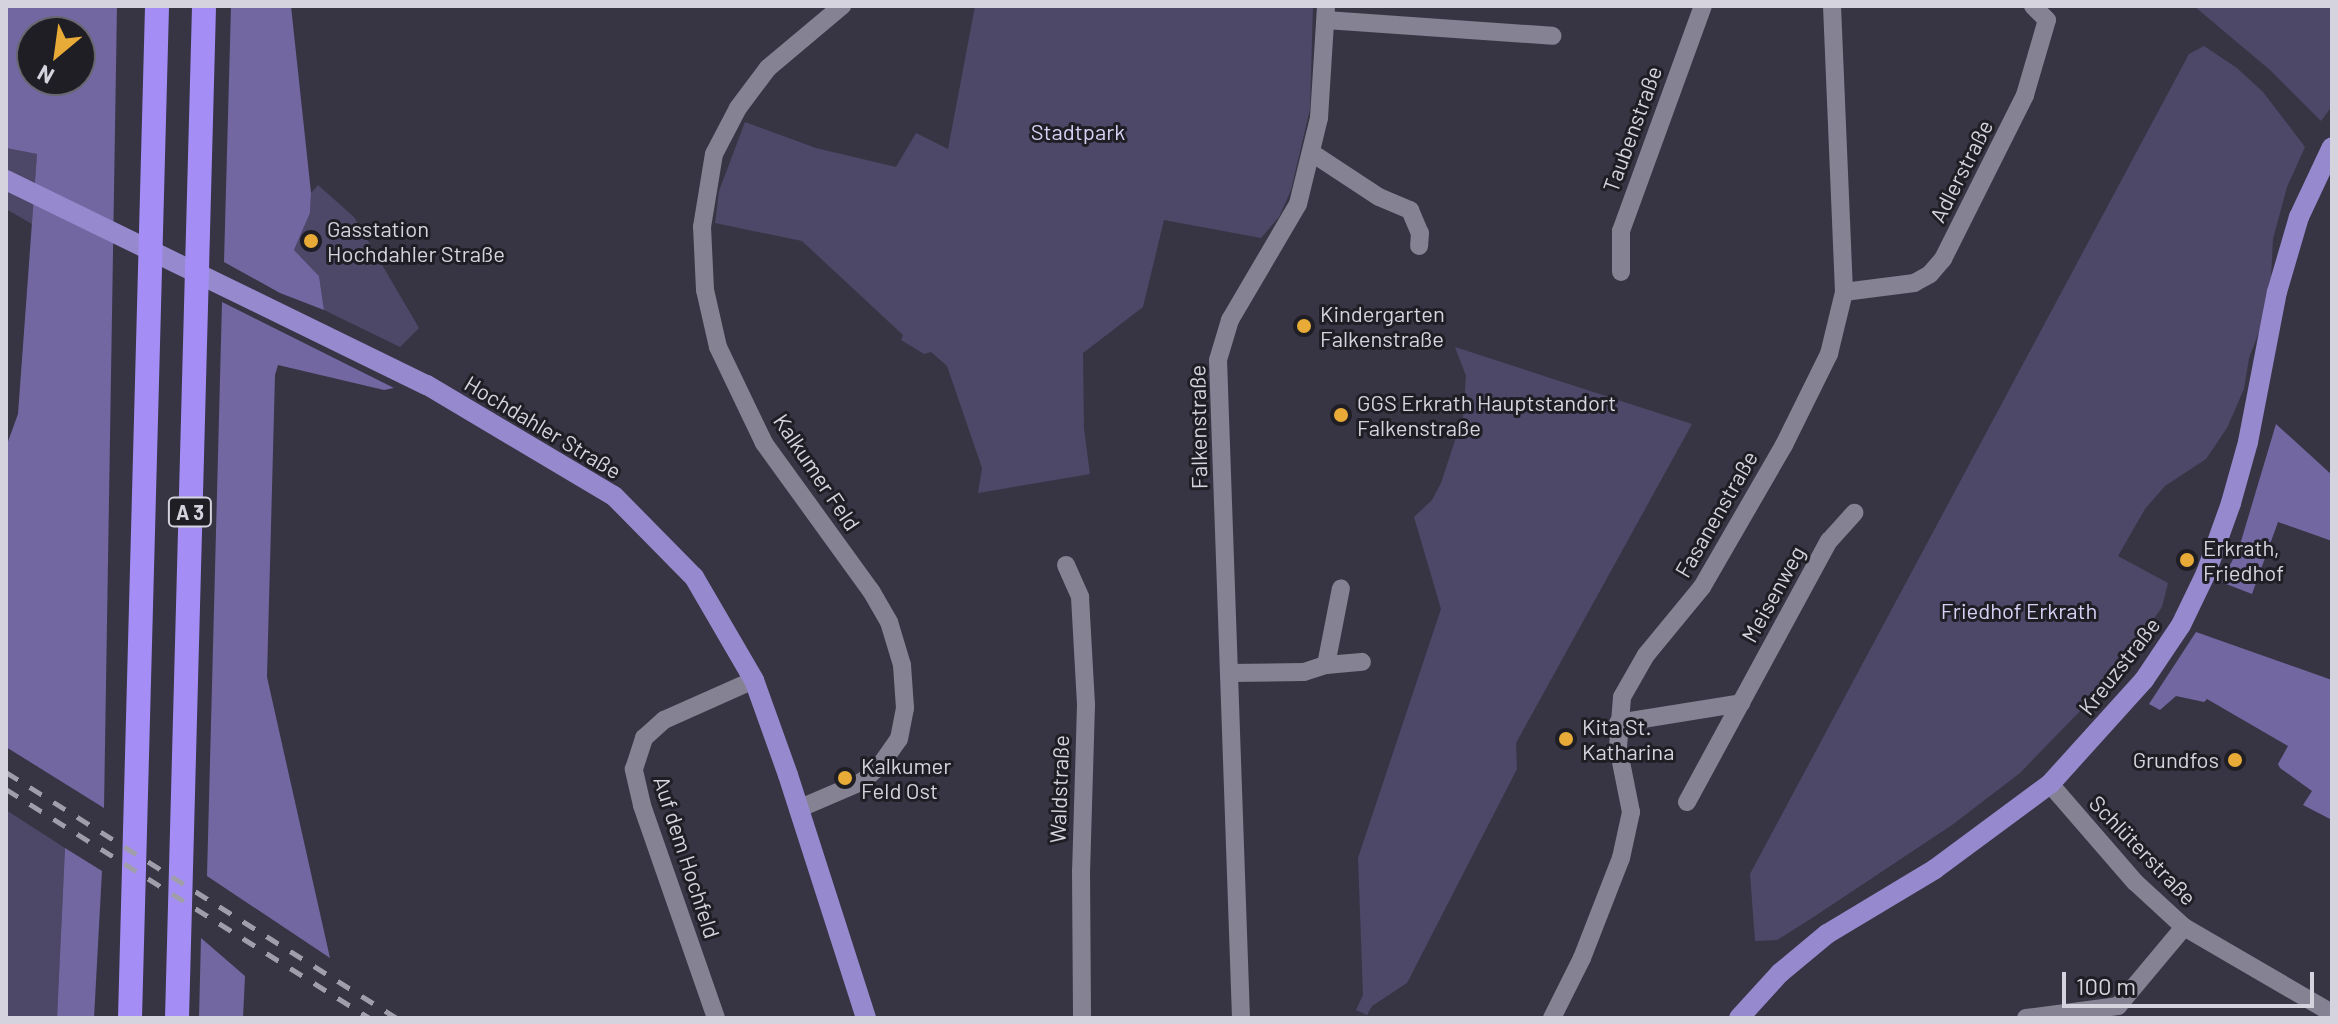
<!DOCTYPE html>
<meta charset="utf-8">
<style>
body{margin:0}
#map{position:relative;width:2338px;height:1024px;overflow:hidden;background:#373544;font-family:Barlow,sans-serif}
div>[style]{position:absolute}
.green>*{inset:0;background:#4d4768}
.forest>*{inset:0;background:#7267a1}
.minor>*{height:18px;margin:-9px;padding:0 9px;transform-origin:9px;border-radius:9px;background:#848293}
.major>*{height:20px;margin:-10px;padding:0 10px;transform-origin:10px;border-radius:10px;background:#9789ce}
.highway>*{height:24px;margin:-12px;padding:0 12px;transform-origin:12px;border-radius:12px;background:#a48ef6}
.rail>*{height:5px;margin-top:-2.5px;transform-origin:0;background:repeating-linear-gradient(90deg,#9f9eaa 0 14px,transparent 0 28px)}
.dots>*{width:22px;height:22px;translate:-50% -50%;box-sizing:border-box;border:4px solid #1f1e25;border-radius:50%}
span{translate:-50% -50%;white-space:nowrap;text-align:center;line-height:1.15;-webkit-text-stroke:6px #1f1e25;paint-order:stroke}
.shield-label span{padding:2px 6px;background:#1f1e25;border:2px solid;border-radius:6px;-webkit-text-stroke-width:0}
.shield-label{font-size:20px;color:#d5d4de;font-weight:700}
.street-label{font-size:22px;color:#d5d4de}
.park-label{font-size:22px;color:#d7d2f5}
.poi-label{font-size:22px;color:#d5d4de}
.left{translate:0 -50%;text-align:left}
.right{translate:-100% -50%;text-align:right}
.frame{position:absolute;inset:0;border:8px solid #d5d4de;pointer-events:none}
.north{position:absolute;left:16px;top:16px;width:80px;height:80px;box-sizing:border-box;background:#1f1e25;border:2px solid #68676f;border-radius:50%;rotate:209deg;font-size:22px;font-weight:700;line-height:32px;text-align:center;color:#d5d4de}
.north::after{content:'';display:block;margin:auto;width:28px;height:36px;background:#e9ab38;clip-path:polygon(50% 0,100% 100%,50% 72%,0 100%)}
.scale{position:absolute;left:2062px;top:972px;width:252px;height:36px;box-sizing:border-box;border:4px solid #d5d4de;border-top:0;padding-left:10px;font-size:24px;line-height:28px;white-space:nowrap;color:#d5d4de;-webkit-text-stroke:6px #1f1e25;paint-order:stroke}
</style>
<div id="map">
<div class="green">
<div style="clip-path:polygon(975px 6px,1313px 6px,1310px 109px,1291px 190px,1279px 217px,1261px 238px,1164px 220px,1143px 307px,1083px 353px,1084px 429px,1090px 474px,978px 493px,982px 468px,947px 366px,931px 352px,924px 354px,901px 340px,903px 335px,802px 241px,715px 223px,719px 191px,745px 122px,816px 148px,896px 167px,916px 133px,948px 149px)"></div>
<div style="clip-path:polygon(2194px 6px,2332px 6px,2332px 106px,2321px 121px,2270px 70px)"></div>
<div style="clip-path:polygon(2204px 46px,2237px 68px,2263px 92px,2305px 147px,2287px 187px,2273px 239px,2271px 279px,2262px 324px,2249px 358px,2244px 389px,2227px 428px,2206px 459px,2165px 486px,2145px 509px,2118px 556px,2168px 583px,2162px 607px,2115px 675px,2020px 773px,1952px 825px,1809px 920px,1777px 940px,1755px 941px,1750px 874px,2189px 54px)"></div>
<div style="clip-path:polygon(6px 148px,37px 154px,32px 224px,6px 209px)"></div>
<div style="clip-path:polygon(318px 185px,354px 217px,419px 328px,400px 347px,324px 310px,319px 276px,294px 250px,310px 213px,311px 193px)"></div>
<div style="clip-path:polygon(1455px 347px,1692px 424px,1516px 743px,1517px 769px,1407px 983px,1372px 1006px,1367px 1015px,1356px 1010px,1363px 995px,1358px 858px,1441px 609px,1414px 517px,1432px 500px,1441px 483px,1463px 416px,1466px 376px)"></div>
<div style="clip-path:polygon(6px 810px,65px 848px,57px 1018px,6px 1018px)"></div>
</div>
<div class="forest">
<div style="clip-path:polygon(evenodd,6px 6px,117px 6px,104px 808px,6px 747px,6px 447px,18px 414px,37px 154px,6px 148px,6px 6px,32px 32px,80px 32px,80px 80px,32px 80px,32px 32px)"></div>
<div style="clip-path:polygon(231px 6px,291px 6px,311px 193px,310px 213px,294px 250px,319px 276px,324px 310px,280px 293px,224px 262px)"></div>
<div style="clip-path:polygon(222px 302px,394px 388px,384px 390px,278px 365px,275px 375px,267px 677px,330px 958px,207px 876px)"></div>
<div style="clip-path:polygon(2276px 424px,2332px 475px,2332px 541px,2278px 522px,2252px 594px,2221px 582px,2239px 548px)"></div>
<div style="clip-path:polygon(2196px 632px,2332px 680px,2332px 820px,2303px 805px,2312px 791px,2280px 768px,2278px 764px,2288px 746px,2207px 699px,2204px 702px,2176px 696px,2160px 710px,2149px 704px)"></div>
<div style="clip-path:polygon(65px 848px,102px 871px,94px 1018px,57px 1018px)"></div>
<div style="clip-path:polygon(201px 938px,245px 976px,243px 1018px,199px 1018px)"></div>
</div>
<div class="minor">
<div style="left:1326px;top:20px;width:227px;rotate:4deg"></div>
<div style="left:1312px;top:153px;width:80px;rotate:33.3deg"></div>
<div style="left:1379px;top:197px;width:34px;rotate:23deg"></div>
<div style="left:1410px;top:210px;width:25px;rotate:67deg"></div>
<div style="left:1420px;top:233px;width:13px;rotate:94deg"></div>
<div style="left:1621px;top:272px;width:41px;rotate:-90deg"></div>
<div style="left:1621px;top:231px;width:239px;rotate:-70deg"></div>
<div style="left:1844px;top:292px;width:71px;rotate:-7.3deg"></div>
<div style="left:1914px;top:283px;width:18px;rotate:-29deg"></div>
<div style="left:1930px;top:274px;width:20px;rotate:-49deg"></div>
<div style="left:1943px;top:259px;width:183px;rotate:-63.4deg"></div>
<div style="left:2025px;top:95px;width:78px;rotate:-73.7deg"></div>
<div style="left:2047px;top:20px;width:20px;rotate:-135deg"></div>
<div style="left:1066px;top:565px;width:35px;rotate:66deg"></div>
<div style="left:1080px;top:597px;width:108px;rotate:86.8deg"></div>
<div style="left:1086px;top:705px;width:166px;rotate:91.7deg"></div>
<div style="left:1081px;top:871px;width:147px;rotate:89.6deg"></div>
<div style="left:1326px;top:665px;width:78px;rotate:-79deg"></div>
<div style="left:1230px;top:673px;width:74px;rotate:-0.8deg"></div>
<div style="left:1304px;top:672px;width:23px;rotate:-18deg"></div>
<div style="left:1326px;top:665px;width:36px;rotate:-5deg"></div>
<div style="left:1618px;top:723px;width:125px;rotate:-9.2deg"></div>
<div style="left:2050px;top:784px;width:130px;rotate:49.1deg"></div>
<div style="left:2135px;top:882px;width:67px;rotate:42.6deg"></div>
<div style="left:2184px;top:927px;width:171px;rotate:30.2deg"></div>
<div style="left:1687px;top:802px;width:297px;rotate:-61.5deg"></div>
<div style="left:1829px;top:541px;width:38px;rotate:-48deg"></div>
<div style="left:798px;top:809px;width:71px;rotate:-23.3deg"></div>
<div style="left:863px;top:781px;width:26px;rotate:-43deg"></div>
<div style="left:882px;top:763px;width:29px;rotate:-55deg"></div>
<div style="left:899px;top:739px;width:32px;rotate:-79deg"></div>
<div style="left:905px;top:708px;width:43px;rotate:-94deg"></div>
<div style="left:902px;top:665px;width:45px;rotate:-106.8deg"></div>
<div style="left:889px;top:622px;width:36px;rotate:-120deg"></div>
<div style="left:871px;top:591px;width:183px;rotate:-125.9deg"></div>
<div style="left:764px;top:443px;width:106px;rotate:-115.6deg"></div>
<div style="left:718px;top:347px;width:58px;rotate:-102.8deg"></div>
<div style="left:705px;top:290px;width:63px;rotate:-92.7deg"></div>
<div style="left:702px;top:227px;width:74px;rotate:-80.7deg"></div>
<div style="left:714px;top:154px;width:52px;rotate:-62.4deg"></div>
<div style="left:738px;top:108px;width:50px;rotate:-53.1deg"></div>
<div style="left:768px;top:68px;width:97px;rotate:-40deg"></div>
<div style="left:716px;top:1018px;width:225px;rotate:-109.2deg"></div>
<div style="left:642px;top:805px;width:37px;rotate:-103deg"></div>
<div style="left:634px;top:769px;width:33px;rotate:-72deg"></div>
<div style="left:644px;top:738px;width:27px;rotate:-42deg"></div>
<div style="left:664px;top:720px;width:98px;rotate:-24deg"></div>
<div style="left:1241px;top:1018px;width:658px;rotate:-92deg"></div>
<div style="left:1218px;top:360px;width:42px;rotate:-73.3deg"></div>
<div style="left:1230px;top:320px;width:134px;rotate:-59.6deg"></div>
<div style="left:1298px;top:204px;width:89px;rotate:-76.3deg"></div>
<div style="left:1319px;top:118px;width:112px;rotate:-86.4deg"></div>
<div style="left:1552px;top:1018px;width:67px;rotate:-63.4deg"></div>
<div style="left:1582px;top:958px;width:107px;rotate:-68.7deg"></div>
<div style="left:1621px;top:858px;width:47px;rotate:-77.7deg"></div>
<div style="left:1631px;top:812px;width:66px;rotate:-101.3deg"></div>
<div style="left:1618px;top:747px;width:50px;rotate:-85.4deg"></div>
<div style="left:1622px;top:697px;width:48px;rotate:-60.3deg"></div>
<div style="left:1646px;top:655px;width:88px;rotate:-50.5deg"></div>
<div style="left:1702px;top:587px;width:164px;rotate:-60deg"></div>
<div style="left:1784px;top:445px;width:102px;rotate:-63.7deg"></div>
<div style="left:1829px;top:354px;width:64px;rotate:-76.4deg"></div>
<div style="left:1844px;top:292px;width:286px;rotate:-92.4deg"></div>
<div style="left:2026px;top:1018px;width:93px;rotate:-7.4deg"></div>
<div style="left:2118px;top:1006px;width:103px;rotate:-50.1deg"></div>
</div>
<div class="major">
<div style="left:6px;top:180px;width:468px;rotate:26deg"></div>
<div style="left:427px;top:385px;width:217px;rotate:30.7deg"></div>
<div style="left:614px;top:496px;width:114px;rotate:45.4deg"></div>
<div style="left:694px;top:577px;width:119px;rotate:59.8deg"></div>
<div style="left:754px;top:680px;width:101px;rotate:70.3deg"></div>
<div style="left:788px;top:775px;width:255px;rotate:72.2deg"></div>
<div style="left:1739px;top:1018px;width:61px;rotate:-47.7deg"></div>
<div style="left:1780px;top:973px;width:61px;rotate:-39.7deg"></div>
<div style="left:1827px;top:934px;width:126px;rotate:-31deg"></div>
<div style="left:1935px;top:869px;width:143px;rotate:-36.5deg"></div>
<div style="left:2050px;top:784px;width:140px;rotate:-47.9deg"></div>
<div style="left:2144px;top:680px;width:66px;rotate:-56.1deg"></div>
<div style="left:2181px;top:625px;width:58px;rotate:-64.3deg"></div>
<div style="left:2206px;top:573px;width:74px;rotate:-70.3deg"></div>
<div style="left:2231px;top:503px;width:63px;rotate:-74.4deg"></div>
<div style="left:2248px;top:442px;width:153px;rotate:-79.1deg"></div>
<div style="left:2277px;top:292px;width:78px;rotate:-73.7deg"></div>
<div style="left:2299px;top:217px;width:77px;rotate:-64.8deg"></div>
</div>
<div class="highway">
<div style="left:130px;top:1018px;width:1012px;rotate:-88.47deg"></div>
<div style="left:177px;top:1018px;width:1012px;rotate:-88.47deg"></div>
</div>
<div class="rail">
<div style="left:6px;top:772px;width:462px;rotate:32.2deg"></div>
<div style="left:6px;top:789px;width:430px;rotate:32.2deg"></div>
</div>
<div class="dots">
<div style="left:311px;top:241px;background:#e9ab38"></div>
<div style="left:1304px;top:326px;background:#e9ab38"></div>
<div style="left:1341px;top:415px;background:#e9ab38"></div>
<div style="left:2187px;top:560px;background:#e9ab38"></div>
<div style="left:1566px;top:739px;background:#e9ab38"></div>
<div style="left:2235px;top:760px;background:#e9ab38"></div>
<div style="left:845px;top:778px;background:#e9ab38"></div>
</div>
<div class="shield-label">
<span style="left:190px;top:512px">A 3</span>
</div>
<div class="street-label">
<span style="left:1632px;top:129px;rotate:-70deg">Taubenstraße</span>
<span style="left:1961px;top:171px;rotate:-63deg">Adlerstraße</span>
<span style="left:543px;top:427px;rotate:31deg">Hochdahler Straße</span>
<span style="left:1198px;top:427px;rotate:-91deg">Falkenstraße</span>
<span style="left:817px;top:472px;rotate:56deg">Kalkumer Feld</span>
<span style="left:1716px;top:514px;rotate:-60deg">Fasanenstraße</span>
<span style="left:1773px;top:594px;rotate:-61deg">Meisenweg</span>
<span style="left:2119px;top:666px;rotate:-52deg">Kreuzstraße</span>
<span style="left:1059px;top:789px;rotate:-88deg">Waldstraße</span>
<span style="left:2143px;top:850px;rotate:46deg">Schlüterstraße</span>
<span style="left:687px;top:857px;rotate:72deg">Auf dem Hochfeld</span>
</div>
<div class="park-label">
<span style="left:1078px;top:132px">Stadtpark</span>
<span style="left:2019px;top:611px">Friedhof Erkrath</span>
</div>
<div class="poi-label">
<span class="left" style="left:327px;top:241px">Gasstation<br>Hochdahler Straße</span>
<span class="left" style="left:1320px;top:326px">Kindergarten<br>Falkenstraße</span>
<span class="left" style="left:1357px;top:415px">GGS Erkrath Hauptstandort<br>Falkenstraße</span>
<span class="left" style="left:2203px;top:560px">Erkrath,<br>Friedhof</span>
<span class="left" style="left:1582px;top:739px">Kita St.<br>Katharina</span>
<span class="right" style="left:2219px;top:760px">Grundfos</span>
<span class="left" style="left:861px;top:778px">Kalkumer<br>Feld Ost</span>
</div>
<div class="frame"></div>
<div class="north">N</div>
<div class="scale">100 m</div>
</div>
